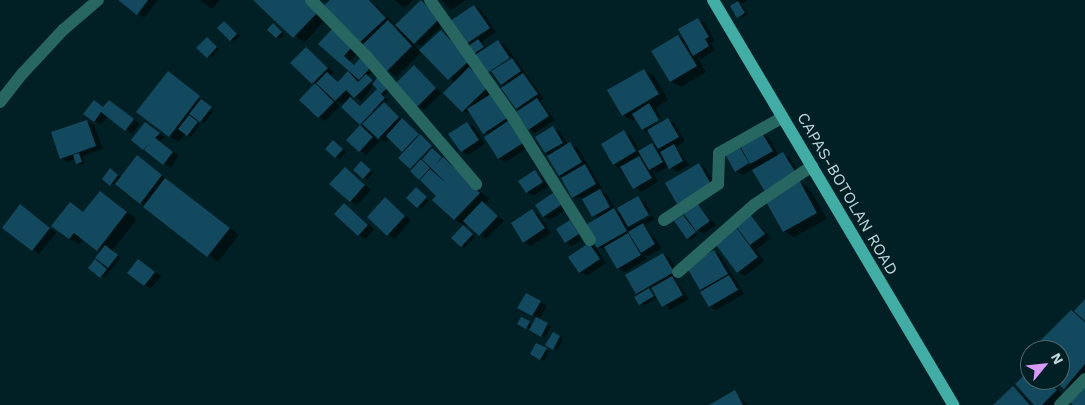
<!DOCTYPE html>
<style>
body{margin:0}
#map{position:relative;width:1085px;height:405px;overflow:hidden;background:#002025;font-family:"Work Sans",sans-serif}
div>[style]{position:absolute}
.shadow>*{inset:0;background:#0007}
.building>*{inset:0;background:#12495f}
.street>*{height:12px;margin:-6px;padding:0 6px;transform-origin:6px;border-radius:6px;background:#276661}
.primary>*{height:12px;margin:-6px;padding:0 6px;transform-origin:6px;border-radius:6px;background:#42ada5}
span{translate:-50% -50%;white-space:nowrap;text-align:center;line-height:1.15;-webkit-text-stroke:4px #002025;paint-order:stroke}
.street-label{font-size:16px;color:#c0d6da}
.north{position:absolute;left:1020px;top:340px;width:50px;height:50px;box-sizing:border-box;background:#002025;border:1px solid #4d696d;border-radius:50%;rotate:62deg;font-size:14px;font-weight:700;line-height:20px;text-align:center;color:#c0d6da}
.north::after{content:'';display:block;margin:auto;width:18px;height:22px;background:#d89af8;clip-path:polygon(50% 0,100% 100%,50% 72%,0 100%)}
</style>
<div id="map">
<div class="shadow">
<div style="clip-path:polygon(120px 0,158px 0,144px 18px)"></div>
<div style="clip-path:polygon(199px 0,220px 0,212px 9px)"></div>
<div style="clip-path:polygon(255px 0,329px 16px,304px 43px)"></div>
<div style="clip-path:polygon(332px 0,370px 0,396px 26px,421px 2px,428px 5px,445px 23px,421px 46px,412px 42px,420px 51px,441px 31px,451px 37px,529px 147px,506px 162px,499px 159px,485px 137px,488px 136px,471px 114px,463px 111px,455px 83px,422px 52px,396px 77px,362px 47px)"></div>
<div style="clip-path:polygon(394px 0,413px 0,405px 8px)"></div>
<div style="clip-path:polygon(441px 0,466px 0,451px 10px)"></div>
<div style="clip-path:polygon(735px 0,747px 0,741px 4px,748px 14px,741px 18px,732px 6px,739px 2px)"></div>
<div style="clip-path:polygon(474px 6px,481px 10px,496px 32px,482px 42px,486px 49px,498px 41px,505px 45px,544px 99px,540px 101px,555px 120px,535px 133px,529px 129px,520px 111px,503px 89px,505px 87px,467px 43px)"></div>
<div style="clip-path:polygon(698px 19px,705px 23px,715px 41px,711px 43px,715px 50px,701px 59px,697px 56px,706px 72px,681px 87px,670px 81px,678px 36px,686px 40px)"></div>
<div style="clip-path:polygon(227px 24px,240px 36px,234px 42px,231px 40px)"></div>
<div style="clip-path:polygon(273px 24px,284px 34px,280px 39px,269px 30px)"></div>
<div style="clip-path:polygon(evenodd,332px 31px,358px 53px,350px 61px,354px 66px,360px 60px,373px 71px,368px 76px,390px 90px,384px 96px,388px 100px,384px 104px,489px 199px,485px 204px,504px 221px,486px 239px,467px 223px,464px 225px,454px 219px,438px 196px,400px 158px,405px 152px,390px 138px,386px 142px,374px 136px,379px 142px,366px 155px,348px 140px,362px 125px,344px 105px,334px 100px,340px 106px,325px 121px,319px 117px,306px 48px,334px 72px,331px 75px,339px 83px,350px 72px,320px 44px,332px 31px,374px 84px,379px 89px,362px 107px,349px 97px,352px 94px,362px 101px,374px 84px)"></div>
<div style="clip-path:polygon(210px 40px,219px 49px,211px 58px,208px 57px)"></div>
<div style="clip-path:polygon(414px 67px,442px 93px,424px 110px,417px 106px)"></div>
<div style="clip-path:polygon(evenodd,644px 70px,654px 76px,668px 100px,656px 108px,661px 117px,644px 130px,663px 120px,674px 123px,685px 141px,676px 147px,689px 165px,677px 172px,669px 166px,657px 173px,651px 169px,658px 182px,641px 192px,614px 164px,624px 132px,631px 136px,640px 151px,652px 144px,659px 148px,649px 133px,642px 129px,636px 119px,633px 121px,623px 115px,644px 70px,642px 155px,646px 161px,639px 157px,642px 155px)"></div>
<div style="clip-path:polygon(168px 73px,214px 110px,204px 123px,198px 118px,196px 121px,200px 124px,191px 137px,186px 134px,179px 142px,169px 136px)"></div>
<div style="clip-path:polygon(95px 101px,104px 108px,116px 106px,140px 124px,132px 134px,108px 116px,101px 125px,94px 121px)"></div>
<div style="clip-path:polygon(87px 121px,94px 125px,103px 149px,83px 156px,85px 163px,80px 165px,75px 159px,68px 162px,61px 158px)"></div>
<div style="clip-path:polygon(467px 123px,474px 127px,485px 144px,468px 155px,462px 151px)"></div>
<div style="clip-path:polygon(152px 127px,166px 138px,159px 141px,179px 156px,170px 168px,144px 148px)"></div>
<div style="clip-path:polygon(553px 128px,560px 132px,568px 145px,577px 147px,602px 188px,599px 190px,607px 194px,616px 211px,622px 214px,638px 198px,645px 202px,651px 213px,631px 227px,652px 215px,655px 219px,645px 225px,662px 248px,648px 256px,643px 253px,647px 259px,625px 272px,618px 268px,607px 250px,598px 247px,598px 219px,583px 199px,573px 197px,546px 152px)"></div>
<div style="clip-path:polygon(762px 134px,769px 138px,779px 156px,783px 154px,790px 158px,802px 178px,797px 181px,809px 188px,827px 219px,794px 237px,784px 231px,753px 169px,743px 175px,736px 171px,727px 155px)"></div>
<div style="clip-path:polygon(337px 143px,346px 152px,339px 159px,327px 149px)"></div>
<div style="clip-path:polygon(137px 157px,239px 235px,218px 262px,116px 183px,111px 185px,113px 172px,121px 178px)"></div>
<div style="clip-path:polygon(364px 164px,373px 173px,367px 180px,354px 170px)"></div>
<div style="clip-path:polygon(699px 164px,705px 168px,717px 188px,684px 207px)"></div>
<div style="clip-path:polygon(345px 168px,371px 190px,357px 205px,350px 201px)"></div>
<div style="clip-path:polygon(535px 171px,549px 186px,533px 196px,527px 192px)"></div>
<div style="clip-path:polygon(420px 190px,429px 200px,421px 209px,418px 207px)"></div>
<div style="clip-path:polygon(100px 192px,137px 219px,112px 251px,120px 258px,104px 278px,90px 268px,101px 252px,84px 239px,79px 244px,69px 238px,70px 204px,84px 213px)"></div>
<div style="clip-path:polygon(553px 194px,568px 209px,550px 220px,543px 216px)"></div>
<div style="clip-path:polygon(385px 199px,411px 220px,395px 239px,388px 235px)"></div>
<div style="clip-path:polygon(345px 205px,374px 229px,366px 239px,359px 235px)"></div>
<div style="clip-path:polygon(698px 205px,716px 225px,704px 234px,693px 228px,698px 234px,690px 240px,683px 216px,690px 220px)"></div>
<div style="clip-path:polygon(27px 210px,56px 233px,39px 254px,33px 250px)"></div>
<div style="clip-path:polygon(532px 211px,539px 215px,551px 233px,531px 246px,524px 242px)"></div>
<div style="clip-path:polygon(749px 215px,771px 238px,756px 250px,764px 261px,745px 276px,738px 272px,716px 242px)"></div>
<div style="clip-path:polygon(570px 221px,585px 238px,572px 246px,566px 242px)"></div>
<div style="clip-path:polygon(467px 229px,475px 237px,464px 248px,461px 246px)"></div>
<div style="clip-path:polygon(589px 244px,596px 248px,606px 263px,587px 276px,580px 272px)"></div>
<div style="clip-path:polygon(714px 251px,720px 255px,744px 294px,716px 310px,709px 306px,701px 289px)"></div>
<div style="clip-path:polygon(663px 254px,670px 258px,680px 276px,675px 279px,689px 299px,670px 310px,658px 297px,643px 306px,637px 293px)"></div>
<div style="clip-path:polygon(138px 260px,161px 276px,151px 288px,144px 285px)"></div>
<div style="clip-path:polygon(526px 294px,547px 306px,539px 320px,551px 326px,545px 337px,519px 323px,521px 318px,533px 325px,538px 318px,519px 307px)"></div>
<div style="clip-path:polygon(1085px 300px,1085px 381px,1075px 393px,1056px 380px,1060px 380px,1060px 350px,1034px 350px,1071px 312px,1080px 316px)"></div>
<div style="clip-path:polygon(553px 333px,563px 338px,557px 350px,547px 345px)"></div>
<div style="clip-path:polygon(537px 344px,549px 351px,544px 361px,532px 354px)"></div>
<div style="clip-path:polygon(1030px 372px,1030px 380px,1049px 380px,1063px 395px,1053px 405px,1036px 405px,1017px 385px)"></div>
<div style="clip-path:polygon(1013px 388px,1020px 392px,1032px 405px,995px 405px)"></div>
<div style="clip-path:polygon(735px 392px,747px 405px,712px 405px)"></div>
</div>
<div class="building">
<div style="clip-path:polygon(118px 0,148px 0,137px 15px)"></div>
<div style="clip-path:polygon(253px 0,309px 0,320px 10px,293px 38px)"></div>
<div style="clip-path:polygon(330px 0,369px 0,386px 18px,358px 44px,324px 5px)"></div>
<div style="clip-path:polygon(421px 0,439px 19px,414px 44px,395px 25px)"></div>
<div style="clip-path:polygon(738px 1px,745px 13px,737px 18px,730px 6px)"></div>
<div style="clip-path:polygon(474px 5px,490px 28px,466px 44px,450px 21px)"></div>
<div style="clip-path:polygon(698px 18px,709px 37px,705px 39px,709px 46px,693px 56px,678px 29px)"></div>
<div style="clip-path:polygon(388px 20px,412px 46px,385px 73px,360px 47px)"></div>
<div style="clip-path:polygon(224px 21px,237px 34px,230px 41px,217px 28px)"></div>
<div style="clip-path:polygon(273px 23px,282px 32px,276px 38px,267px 30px)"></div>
<div style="clip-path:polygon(332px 29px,351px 48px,344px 56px,354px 65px,360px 58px,370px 68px,359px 80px,318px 44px)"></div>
<div style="clip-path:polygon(441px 30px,470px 60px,448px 80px,419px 50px)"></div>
<div style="clip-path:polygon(678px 35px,697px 66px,670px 82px,651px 51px)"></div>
<div style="clip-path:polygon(207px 37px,217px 47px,207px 58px,196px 48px)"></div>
<div style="clip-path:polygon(478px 39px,484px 47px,472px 55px,467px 47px)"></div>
<div style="clip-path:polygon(498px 40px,510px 58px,487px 73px,475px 55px)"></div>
<div style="clip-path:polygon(306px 47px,328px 68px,312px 84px,290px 63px)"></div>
<div style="clip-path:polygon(512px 58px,521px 71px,501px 85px,491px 71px)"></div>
<div style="clip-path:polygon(414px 65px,436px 88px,417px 107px,395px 84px)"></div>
<div style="clip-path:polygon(469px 67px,488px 87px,462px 112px,443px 93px)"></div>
<div style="clip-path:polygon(644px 69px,659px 94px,622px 116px,607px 90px)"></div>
<div style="clip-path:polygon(168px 71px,200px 96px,169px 137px,136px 112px)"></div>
<div style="clip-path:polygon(348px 71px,358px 82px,366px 74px,373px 80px,354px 98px,346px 90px,335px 101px,316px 83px,327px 72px,338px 82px)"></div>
<div style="clip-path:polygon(523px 73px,538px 94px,516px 109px,501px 88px)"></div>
<div style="clip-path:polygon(378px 77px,388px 87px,381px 94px,385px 98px,360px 125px,341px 107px,350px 97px,360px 106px,377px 89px,372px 84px)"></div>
<div style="clip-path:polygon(315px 83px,334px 102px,318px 118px,299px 100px)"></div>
<div style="clip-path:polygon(491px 94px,507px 118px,483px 134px,467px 109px)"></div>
<div style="clip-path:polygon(537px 98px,549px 116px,528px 130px,516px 112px)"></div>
<div style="clip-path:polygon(201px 99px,212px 107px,200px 122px,189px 114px)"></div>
<div style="clip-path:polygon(94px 100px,103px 107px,109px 100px,134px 119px,125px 131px,101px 112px,94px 122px,83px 114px)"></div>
<div style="clip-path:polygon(384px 102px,399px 117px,378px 139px,362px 124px)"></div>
<div style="clip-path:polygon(649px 103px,659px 120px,642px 130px,632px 114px)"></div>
<div style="clip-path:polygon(189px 115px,198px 122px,187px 136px,178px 129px)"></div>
<div style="clip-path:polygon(402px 118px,419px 134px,402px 152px,386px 136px)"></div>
<div style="clip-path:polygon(668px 118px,679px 137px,658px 149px,647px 130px)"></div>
<div style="clip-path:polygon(87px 120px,96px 146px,60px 159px,51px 132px)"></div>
<div style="clip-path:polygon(508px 121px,523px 143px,498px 159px,484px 137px)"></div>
<div style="clip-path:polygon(145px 122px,160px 133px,143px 150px,131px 140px)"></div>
<div style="clip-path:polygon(467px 122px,479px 140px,461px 152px,448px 134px)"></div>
<div style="clip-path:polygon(360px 125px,373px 137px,359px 152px,346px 140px)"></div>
<div style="clip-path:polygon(553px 126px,563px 143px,545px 153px,535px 137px)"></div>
<div style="clip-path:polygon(624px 130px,636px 151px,613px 165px,601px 144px)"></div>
<div style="clip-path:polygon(762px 133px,773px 151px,750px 164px,740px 146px)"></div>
<div style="clip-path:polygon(420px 134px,432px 146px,410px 169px,398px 158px)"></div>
<div style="clip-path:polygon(154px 137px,173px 152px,163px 165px,144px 150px)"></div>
<div style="clip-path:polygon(333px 140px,343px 149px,335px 158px,325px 149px)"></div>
<div style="clip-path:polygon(570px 142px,582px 162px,559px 176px,547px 156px)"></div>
<div style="clip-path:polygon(652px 143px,663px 162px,649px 170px,638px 151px)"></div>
<div style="clip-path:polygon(674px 144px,683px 161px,669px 169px,660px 152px)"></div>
<div style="clip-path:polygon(739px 146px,749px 163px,735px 172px,725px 154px)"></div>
<div style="clip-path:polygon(432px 148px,442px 157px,435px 165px,443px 157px,480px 193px,454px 220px,432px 200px,436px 196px,420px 180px,430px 169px,447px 184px,422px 159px)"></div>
<div style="clip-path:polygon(783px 152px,796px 173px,765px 192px,752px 170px)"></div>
<div style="clip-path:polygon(79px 153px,82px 162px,76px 164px,73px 155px)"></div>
<div style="clip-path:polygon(137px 155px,162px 175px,140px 204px,115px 184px)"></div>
<div style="clip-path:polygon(639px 156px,652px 178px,633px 189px,620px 167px)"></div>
<div style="clip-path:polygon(421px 159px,430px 168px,419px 180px,410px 171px)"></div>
<div style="clip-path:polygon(361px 161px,371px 170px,363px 179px,353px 170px)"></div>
<div style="clip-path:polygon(699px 163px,711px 184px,677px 204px,665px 183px)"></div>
<div style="clip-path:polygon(585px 164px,596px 184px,572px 198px,561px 178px)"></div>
<div style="clip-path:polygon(345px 167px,365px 185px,350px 202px,329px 184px)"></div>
<div style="clip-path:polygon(110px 168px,118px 175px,110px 186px,102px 179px)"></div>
<div style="clip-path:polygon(535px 170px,543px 182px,526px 193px,518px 181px)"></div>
<div style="clip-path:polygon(165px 178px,230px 228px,207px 257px,143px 207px)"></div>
<div style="clip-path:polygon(799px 180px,817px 213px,783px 232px,765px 200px)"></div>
<div style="clip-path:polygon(416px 187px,427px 197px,417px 208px,406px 198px)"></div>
<div style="clip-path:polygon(600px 189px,610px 207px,592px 217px,582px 199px)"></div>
<div style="clip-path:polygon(100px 191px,127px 212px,97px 251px,74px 233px,69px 239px,51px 226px,70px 202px,83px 212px)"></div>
<div style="clip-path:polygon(553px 193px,561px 205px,543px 217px,535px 205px)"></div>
<div style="clip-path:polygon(638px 196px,649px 215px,628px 227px,617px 208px)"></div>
<div style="clip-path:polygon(385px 197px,405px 216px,387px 236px,367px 217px)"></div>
<div style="clip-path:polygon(482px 201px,498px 216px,479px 236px,463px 221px)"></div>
<div style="clip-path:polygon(344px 203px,368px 225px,358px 236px,334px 214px)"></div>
<div style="clip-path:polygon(697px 203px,710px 221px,696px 231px,684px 214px)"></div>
<div style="clip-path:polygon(20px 204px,50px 228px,32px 251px,2px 228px)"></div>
<div style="clip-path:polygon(614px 208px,627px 231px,597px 248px,584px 226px)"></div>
<div style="clip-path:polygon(532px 209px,545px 228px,523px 243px,511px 223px)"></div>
<div style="clip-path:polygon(749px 213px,765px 234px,750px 245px,735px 225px)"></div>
<div style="clip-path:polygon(683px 215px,696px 232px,687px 239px,674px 221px)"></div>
<div style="clip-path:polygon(570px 220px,579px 234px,565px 243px,556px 229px)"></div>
<div style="clip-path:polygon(643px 223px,655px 244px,641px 253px,628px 232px)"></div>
<div style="clip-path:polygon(463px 225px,473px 234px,461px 247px,451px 238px)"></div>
<div style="clip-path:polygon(735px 226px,758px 257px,737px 273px,714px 242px)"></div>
<div style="clip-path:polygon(628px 233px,641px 255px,617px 269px,604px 247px)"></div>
<div style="clip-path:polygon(589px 243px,600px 259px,579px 273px,568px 257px)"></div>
<div style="clip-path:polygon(105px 245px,118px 255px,108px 268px,95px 258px)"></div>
<div style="clip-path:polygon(714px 250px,728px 274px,700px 290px,686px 266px)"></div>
<div style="clip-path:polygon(663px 253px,674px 272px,636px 294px,625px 275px)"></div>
<div style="clip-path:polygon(95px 259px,107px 269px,100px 278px,88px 268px)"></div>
<div style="clip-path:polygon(138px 259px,155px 272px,144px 286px,127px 273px)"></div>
<div style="clip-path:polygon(729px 275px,738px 290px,709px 307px,700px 292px)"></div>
<div style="clip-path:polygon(672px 276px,683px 295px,662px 307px,651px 288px)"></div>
<div style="clip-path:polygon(649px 288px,654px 296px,639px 305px,634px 297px)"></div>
<div style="clip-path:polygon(526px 293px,541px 301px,532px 316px,517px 308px)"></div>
<div style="clip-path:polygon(1085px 299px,1085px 321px,1074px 311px)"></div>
<div style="clip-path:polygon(1071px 310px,1085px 322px,1085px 364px,1064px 389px,1054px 380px,1060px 380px,1060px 350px,1031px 350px)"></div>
<div style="clip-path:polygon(521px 317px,530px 321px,526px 329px,517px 324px)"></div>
<div style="clip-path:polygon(536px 317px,548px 323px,541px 337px,529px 330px)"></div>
<div style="clip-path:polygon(553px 332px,560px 336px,553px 350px,545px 345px)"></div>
<div style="clip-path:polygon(536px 343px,547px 348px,540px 360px,530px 354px)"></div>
<div style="clip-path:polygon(1030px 370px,1030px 380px,1047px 380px,1057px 390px,1042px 405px,1034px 405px,1015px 384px)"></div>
<div style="clip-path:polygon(1013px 386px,1030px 405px,993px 405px)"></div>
<div style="clip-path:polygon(1085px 386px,1085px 405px,1073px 405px,1069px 401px)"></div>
<div style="clip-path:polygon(735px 390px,743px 405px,709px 405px)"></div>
</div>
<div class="street">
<div style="left:311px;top:0;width:78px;rotate:45.5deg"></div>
<div style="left:366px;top:56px;width:169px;rotate:49.3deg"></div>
<div style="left:430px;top:0;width:138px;rotate:54.7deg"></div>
<div style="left:510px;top:113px;width:150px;rotate:57.8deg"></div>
<div style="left:0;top:102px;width:37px;rotate:-52deg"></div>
<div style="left:23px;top:73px;width:59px;rotate:-47.1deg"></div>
<div style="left:63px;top:30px;width:46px;rotate:-40.6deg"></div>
<div style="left:664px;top:220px;width:65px;rotate:-33.7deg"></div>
<div style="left:718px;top:184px;width:31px;rotate:-88deg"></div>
<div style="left:719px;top:153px;width:73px;rotate:-29.4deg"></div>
<div style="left:678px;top:272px;width:101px;rotate:-41.4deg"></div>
<div style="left:754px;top:205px;width:70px;rotate:-33.9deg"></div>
<div style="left:1060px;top:405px;width:36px;rotate:-46deg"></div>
</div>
<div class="primary">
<div style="left:713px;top:0;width:471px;rotate:59.3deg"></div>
</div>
<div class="street-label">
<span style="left:847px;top:194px;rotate:60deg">CAPAS-BOTOLAN ROAD</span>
</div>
<div class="north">N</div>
</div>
